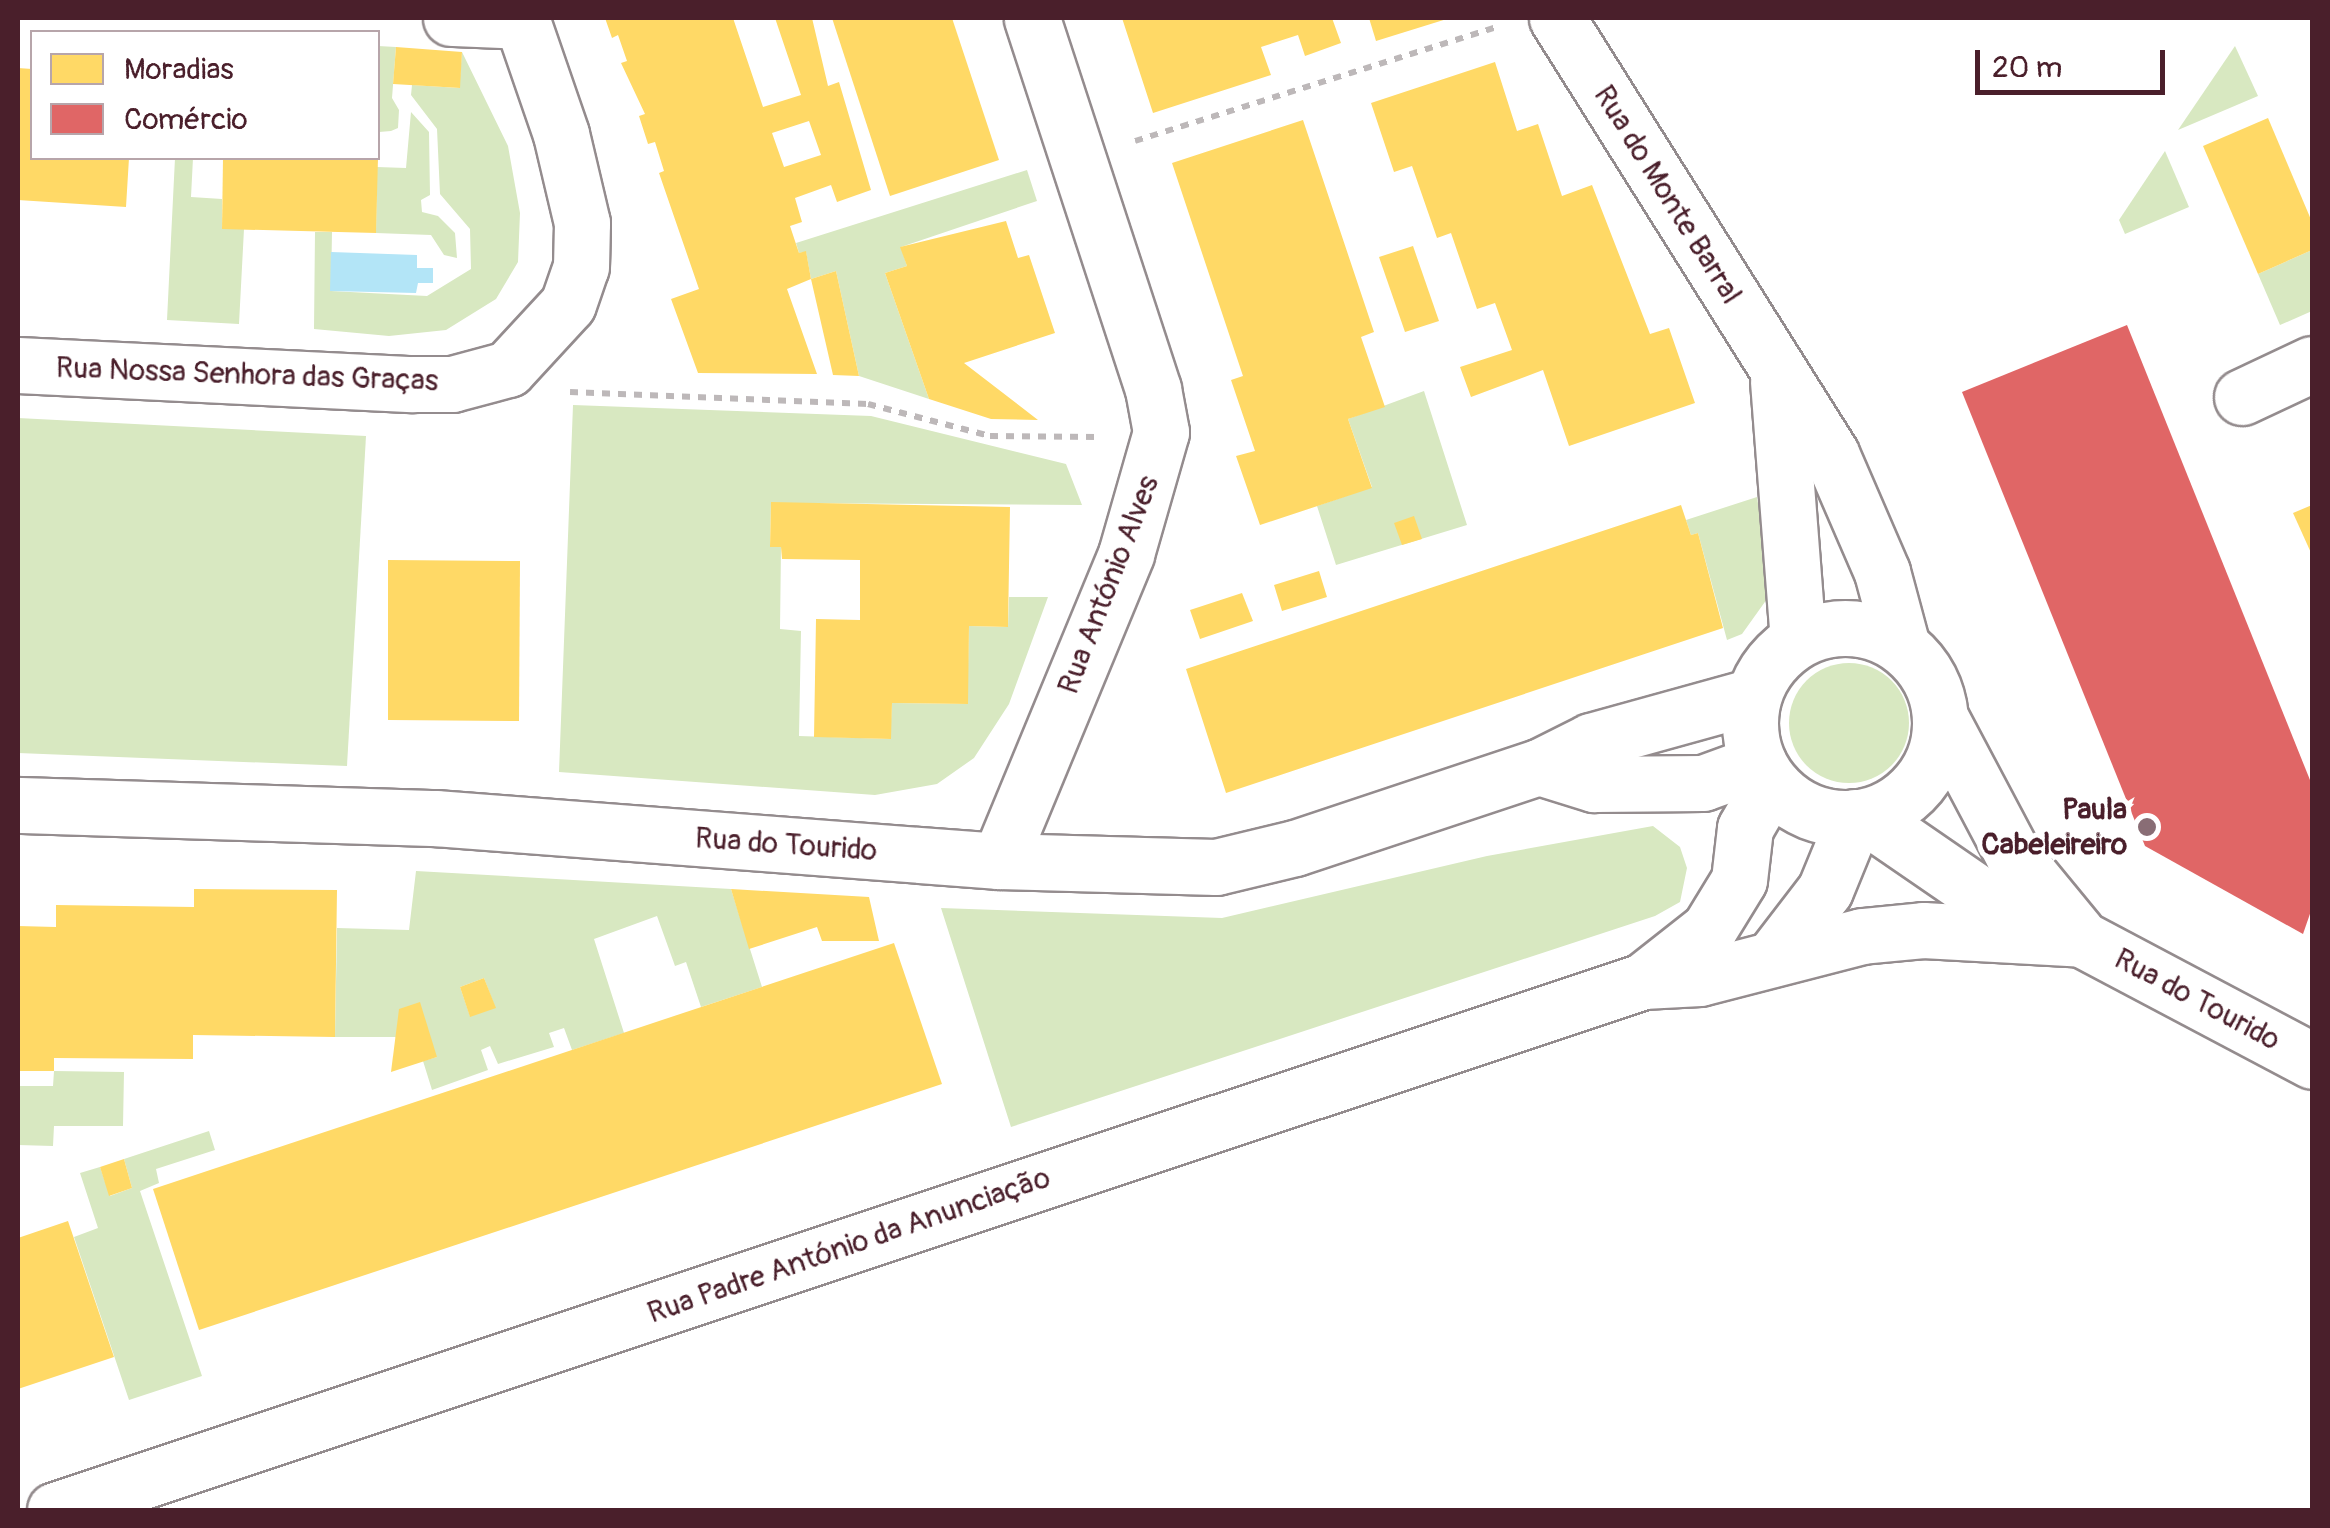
<!DOCTYPE html>
<meta charset="utf-8">
<style>
body{margin:0}
#map{position:relative;width:2330px;height:1528px;overflow:hidden;background:#fff;font-family:Pangolin,sans-serif}
div>[style]{position:absolute}
.green>*{inset:0;background:#d8e8c1}
.round{border-radius:50%}
.water>*{inset:0;background:#b3e5f7}
.homes>*{inset:0;background:#ffd966}
.shops>*{inset:0;background:#e06666}
.path>*{height:6px;margin-top:-3px;transform-origin:0;background:repeating-linear-gradient(90deg,#bdb8b9 0 8px,transparent 0 16px)}
.roads{filter:drop-shadow(2px 0 #948c8e) drop-shadow(-2px 0 #948c8e) drop-shadow(0 2px #948c8e) drop-shadow(0 -2px #948c8e)}
.street>*{height:55px;margin:-27.5px;padding:0 27.5px;transform-origin:27.5px;border-radius:27.5px;background:#fff}
.street>.ring{margin:-27.5px;padding:0;box-sizing:content-box;background:none;border:55px solid #fff;border-radius:50%}
.dots>*{width:28px;height:28px;translate:-50% -50%;box-sizing:border-box;border:5px solid #fff;border-radius:50%}
span{translate:-50% -50%;white-space:nowrap;text-align:center;line-height:1.15;-webkit-text-stroke:10px #fff;paint-order:stroke}
.street-label{font-size:30px;color:#4a1f2b}
.poi-label{font-size:30px;color:#4a1f2b;font-weight:700}
.right{translate:-100% -50%;text-align:right}
.frame{position:absolute;inset:0;border:20px solid #4a1f2b;pointer-events:none}
.legend{position:absolute;left:30px;top:30px;width:350px;height:130px;box-sizing:border-box;background:#fff;border:2px solid #b7a5aa;margin:0;padding:12px 18px;list-style:none;font-size:30px;color:#4a1f2b}
.legend li{display:flex;align-items:center;gap:20px;height:50px}
.legend b{width:50px;border:2px solid #b7a5aa}
.scale{position:absolute;left:1975px;top:50px;width:190px;height:45px;box-sizing:border-box;border:5px solid #4a1f2b;border-top:0;padding-left:12px;font-size:30px;line-height:35px;white-space:nowrap;color:#4a1f2b;-webkit-text-stroke:8px #fff;paint-order:stroke}
</style>
<div id="map">
<div class="green">
<div style="clip-path:polygon(378px 46px,396px 47px,392px 98px,399px 110px,398px 128px,391px 131px,379px 132px)"></div>
<div style="clip-path:polygon(2235px 46px,2258px 96px,2178px 130px)"></div>
<div style="clip-path:polygon(462px 52px,508px 146px,520px 213px,518px 262px,496px 299px,446px 330px,389px 336px,314px 329px,315px 232px,332px 232px,331px 291px,427px 296px,471px 269px,470px 229px,440px 194px,437px 129px,411px 95px,412px 85px,459px 88px)"></div>
<div style="clip-path:polygon(411px 112px,429px 132px,430px 195px,421px 200px,422px 212px,438px 216px,455px 233px,457px 258px,444px 255px,431px 235px,376px 233px,377px 167px,406px 168px)"></div>
<div style="clip-path:polygon(2165px 151px,2189px 207px,2125px 234px,2119px 220px)"></div>
<div style="clip-path:polygon(175px 158px,193px 158px,191px 197px,222px 199px,222px 229px,244px 229px,239px 324px,167px 320px)"></div>
<div style="clip-path:polygon(1027px 170px,1037px 201px,901px 247px,907px 266px,885px 273px,929px 399px,859px 376px,836px 271px,811px 279px,806px 252px,799px 253px,796px 243px)"></div>
<div style="clip-path:polygon(2312px 250px,2312px 311px,2280px 325px,2258px 274px)"></div>
<div style="clip-path:polygon(1424px 391px,1467px 525px,1336px 565px,1317px 506px,1372px 487px,1348px 419px)"></div>
<div style="clip-path:polygon(573px 405px,871px 416px,1066px 464px,1082px 505px,771px 503px,770px 546px,781px 547px,780px 629px,801px 631px,799px 736px,890px 739px,892px 703px,967px 704px,969px 626px,1008px 627px,1009px 597px,1048px 597px,1009px 704px,974px 758px,937px 784px,875px 795px,559px 772px)"></div>
<div style="clip-path:polygon(18px 418px,366px 436px,347px 766px,18px 753px)"></div>
<div style="clip-path:polygon(1757px 497px,1769px 572px,1767px 599px,1742px 634px,1727px 640px,1698px 533px,1691px 535px,1686px 520px)"></div>
<div class="round" style="left:1789px;top:663px;width:120px;height:120px"></div>
<div style="clip-path:polygon(1653px 826px,1680px 847px,1687px 868px,1680px 902px,1655px 916px,1011px 1127px,941px 908px,1222px 918px,1487px 856px)"></div>
<div style="clip-path:polygon(evenodd,416px 871px,731px 889px,762px 987px,701px 1007px,686px 962px,675px 966px,657px 916px,594px 939px,624px 1033px,572px 1050px,564px 1028px,549px 1033px,554px 1047px,498px 1064px,490px 1046px,481px 1050px,488px 1070px,432px 1090px,423px 1061px,437px 1057px,395px 1037px,335px 1037px,337px 928px,409px 930px,416px 871px,484px 978px,495px 1007px,470px 1016px,460px 987px,484px 978px)"></div>
<div style="clip-path:polygon(54px 1071px,124px 1072px,123px 1126px,54px 1126px,53px 1146px,18px 1145px,18px 1086px,53px 1086px)"></div>
<div style="clip-path:polygon(209px 1131px,215px 1150px,156px 1169px,159px 1183px,140px 1191px,202px 1376px,129px 1400px,74px 1237px,98px 1228px,80px 1173px,100px 1167px,110px 1196px,132px 1188px,124px 1159px)"></div>
</div>
<div class="water">
<div style="clip-path:polygon(331px 252px,417px 255px,417px 268px,433px 268px,433px 283px,418px 283px,416px 293px,330px 291px)"></div>
</div>
<div class="homes">
<div style="clip-path:polygon(evenodd,605px 18px,733px 18px,763px 107px,801px 95px,775px 18px,812px 18px,828px 86px,839px 82px,871px 190px,837px 202px,831px 185px,795px 198px,802px 222px,790px 226px,799px 253px,806px 251px,811px 279px,787px 289px,817px 374px,698px 373px,671px 299px,699px 289px,659px 173px,664px 171px,655px 142px,648px 144px,639px 116px,645px 114px,621px 63px,627px 61px,618px 35px,612px 38px,605px 18px,809px 121px,821px 155px,784px 167px,772px 133px,809px 121px)"></div>
<div style="clip-path:polygon(832px 18px,952px 18px,999px 160px,890px 196px)"></div>
<div style="clip-path:polygon(1122px 18px,1332px 18px,1341px 43px,1305px 56px,1298px 35px,1261px 47px,1271px 75px,1153px 113px)"></div>
<div style="clip-path:polygon(1369px 18px,1450px 18px,1376px 41px)"></div>
<div style="clip-path:polygon(396px 47px,462px 52px,460px 88px,393px 84px)"></div>
<div style="clip-path:polygon(1495px 62px,1517px 131px,1538px 124px,1562px 196px,1592px 185px,1650px 334px,1669px 328px,1695px 403px,1569px 446px,1543px 370px,1471px 397px,1460px 367px,1512px 350px,1495px 303px,1477px 309px,1451px 233px,1437px 238px,1412px 166px,1394px 172px,1371px 103px)"></div>
<div style="clip-path:polygon(18px 68px,32px 69px,32px 158px,129px 158px,126px 207px,18px 200px)"></div>
<div style="clip-path:polygon(2268px 118px,2312px 222px,2312px 250px,2258px 274px,2203px 146px)"></div>
<div style="clip-path:polygon(1303px 120px,1374px 332px,1361px 337px,1385px 407px,1348px 419px,1372px 488px,1260px 525px,1236px 456px,1255px 451px,1231px 380px,1243px 376px,1172px 163px)"></div>
<div style="clip-path:polygon(223px 158px,378px 158px,376px 233px,222px 229px)"></div>
<div style="clip-path:polygon(1006px 221px,1018px 258px,1029px 255px,1055px 333px,964px 363px,1038px 420px,991px 419px,929px 399px,885px 273px,907px 266px,900px 247px)"></div>
<div style="clip-path:polygon(1413px 246px,1439px 321px,1405px 332px,1379px 257px)"></div>
<div style="clip-path:polygon(836px 271px,859px 376px,833px 375px,811px 279px)"></div>
<div style="clip-path:polygon(771px 502px,1010px 507px,1008px 627px,969px 626px,968px 704px,892px 703px,891px 739px,814px 737px,816px 619px,860px 620px,860px 560px,782px 559px,781px 547px,770px 547px)"></div>
<div style="clip-path:polygon(1681px 505px,1691px 535px,1698px 533px,1723px 628px,1226px 793px,1186px 669px)"></div>
<div style="clip-path:polygon(2312px 505px,2312px 555px,2293px 513px)"></div>
<div style="clip-path:polygon(1414px 516px,1422px 539px,1402px 545px,1394px 523px)"></div>
<div style="clip-path:polygon(388px 560px,520px 561px,519px 721px,388px 720px)"></div>
<div style="clip-path:polygon(1319px 571px,1327px 597px,1282px 611px,1274px 585px)"></div>
<div style="clip-path:polygon(1242px 593px,1253px 621px,1200px 639px,1190px 610px)"></div>
<div style="clip-path:polygon(194px 889px,337px 890px,335px 1037px,193px 1035px,193px 1059px,54px 1058px,54px 1071px,18px 1071px,18px 926px,56px 927px,56px 905px,194px 907px)"></div>
<div style="clip-path:polygon(731px 889px,869px 897px,879px 941px,822px 941px,817px 927px,749px 949px)"></div>
<div style="clip-path:polygon(894px 943px,942px 1084px,199px 1330px,153px 1189px)"></div>
<div style="clip-path:polygon(484px 978px,496px 1008px,470px 1017px,460px 987px)"></div>
<div style="clip-path:polygon(420px 1002px,437px 1057px,391px 1072px,399px 1009px)"></div>
<div style="clip-path:polygon(124px 1159px,132px 1188px,109px 1196px,100px 1167px)"></div>
<div style="clip-path:polygon(68px 1221px,114px 1357px,18px 1389px,18px 1238px)"></div>
</div>
<div class="shops">
<div style="clip-path:polygon(2127px 325px,2312px 785px,2312px 908px,2303px 934px,2145px 846px,1962px 392px)"></div>
</div>
<div class="path">
<div style="left:1135px;top:141px;width:383px;rotate:-17.5deg"></div>
<div style="left:570px;top:392px;width:298px;rotate:2.3deg"></div>
<div style="left:868px;top:404px;width:126px;rotate:14.7deg"></div>
<div style="left:990px;top:436px;width:107px;rotate:0.5deg"></div>
</div>
<div class="roads">
<div class="street">
<div style="left:451px;top:18px;width:71px;rotate:2.4deg"></div>
<div style="left:1557px;top:18px;width:515px;rotate:57.85deg"></div>
<div style="left:1831px;top:454px;width:129px;rotate:66.6deg"></div>
<div style="left:1882px;top:572px;width:77px;rotate:74.9deg"></div>
<div style="left:18px;top:365px;width:395px;rotate:2.8deg"></div>
<div style="left:413px;top:384px;width:39px"></div>
<div style="left:452px;top:384px;width:58px;rotate:-15deg"></div>
<div style="left:508px;top:369px;width:88px;rotate:-47.3deg"></div>
<div style="left:568px;top:304px;width:39px;rotate:-71deg"></div>
<div style="left:581px;top:267px;width:44px;rotate:-88.7deg"></div>
<div style="left:582px;top:223px;width:91px;rotate:-103.3deg"></div>
<div style="left:561px;top:134px;width:123px;rotate:-109deg"></div>
<div style="left:1778px;top:381px;width:259px;rotate:85.6deg"></div>
<div style="left:2242px;top:397px;width:77px;rotate:-25.2deg"></div>
<div class="ring" style="left:1750px;top:628px;width:135px;height:135px"></div>
<div style="left:1941px;top:719px;width:154px;rotate:62.1deg"></div>
<div style="left:2013px;top:855px;width:101px;rotate:50.6deg"></div>
<div style="left:1539px;top:767px;width:58px;rotate:17.2deg"></div>
<div style="left:1594px;top:784px;width:109px;rotate:-0.5deg"></div>
<div style="left:1703px;top:783px;width:59px;rotate:-20deg"></div>
<div style="left:18px;top:805px;width:417px;rotate:1.8deg"></div>
<div style="left:435px;top:818px;width:566px;rotate:4.36deg"></div>
<div style="left:999px;top:861px;width:217px;rotate:1.6deg"></div>
<div style="left:1216px;top:867px;width:81px;rotate:-13.5deg"></div>
<div style="left:1295px;top:848px;width:257px;rotate:-18.4deg"></div>
<div style="left:1539px;top:767px;width:58px;rotate:-26.6deg"></div>
<div style="left:1591px;top:741px;width:168px;rotate:-15.5deg"></div>
<div style="left:1867px;top:817px;width:148px;rotate:34.5deg"></div>
<div style="left:1989px;top:901px;width:100px;rotate:22.2deg"></div>
<div style="left:2082px;top:939px;width:260px;rotate:27.9deg"></div>
<div style="left:999px;top:861px;width:332px;rotate:-67.5deg"></div>
<div style="left:1126px;top:554px;width:127px;rotate:-74deg"></div>
<div style="left:1161px;top:432px;width:44px;rotate:-100.5deg"></div>
<div style="left:1153px;top:389px;width:390px;rotate:-108.1deg"></div>
<div style="left:1772px;top:959px;width:87px;rotate:-52.5deg"></div>
<div style="left:1825px;top:890px;width:79px;rotate:-67.7deg"></div>
<div style="left:1643px;top:981px;width:84px;rotate:-38.2deg"></div>
<div style="left:1709px;top:929px;width:57px;rotate:-58.5deg"></div>
<div style="left:1739px;top:880px;width:52px;rotate:-83.4deg"></div>
<div style="left:1745px;top:828px;width:50px;rotate:-59.8deg"></div>
<div style="left:55px;top:1510px;width:1674px;rotate:-18.42deg"></div>
<div style="left:1643px;top:981px;width:57px;rotate:-3deg"></div>
<div style="left:1700px;top:978px;width:167px;rotate:-14.5deg"></div>
<div style="left:1862px;top:936px;width:61px;rotate:-5.6deg"></div>
<div style="left:1923px;top:930px;width:159px;rotate:3.2deg"></div>
</div>
</div>
<div class="dots">
<div style="left:2147px;top:827px;background:#896d75"></div>
</div>
<div class="street-label">
<span style="left:1667px;top:195px;rotate:58deg">Rua do Monte Barral</span>
<span style="left:247px;top:375px;rotate:2deg">Rua Nossa Senhora das Graças</span>
<span style="left:1109px;top:585px;rotate:-69deg">Rua António Alves</span>
<span style="left:786px;top:845px;rotate:4deg">Rua do Tourido</span>
<span style="left:2197px;top:1000px;rotate:28deg">Rua do Tourido</span>
<span style="left:849px;top:1246px;rotate:-19deg">Rua Padre António da Anunciação</span>
</div>
<div class="poi-label">
<span class="right" style="left:2127px;top:827px">Paula<br>Cabeleireiro</span>
</div>
<div class="frame"></div>
<ul class="legend">
<li><b style="height:28px;background:#ffd966"></b>Moradias</li>
<li><b style="height:28px;background:#e06666"></b>Comércio</li>
</ul>
<div class="scale">20 m</div>
</div>
